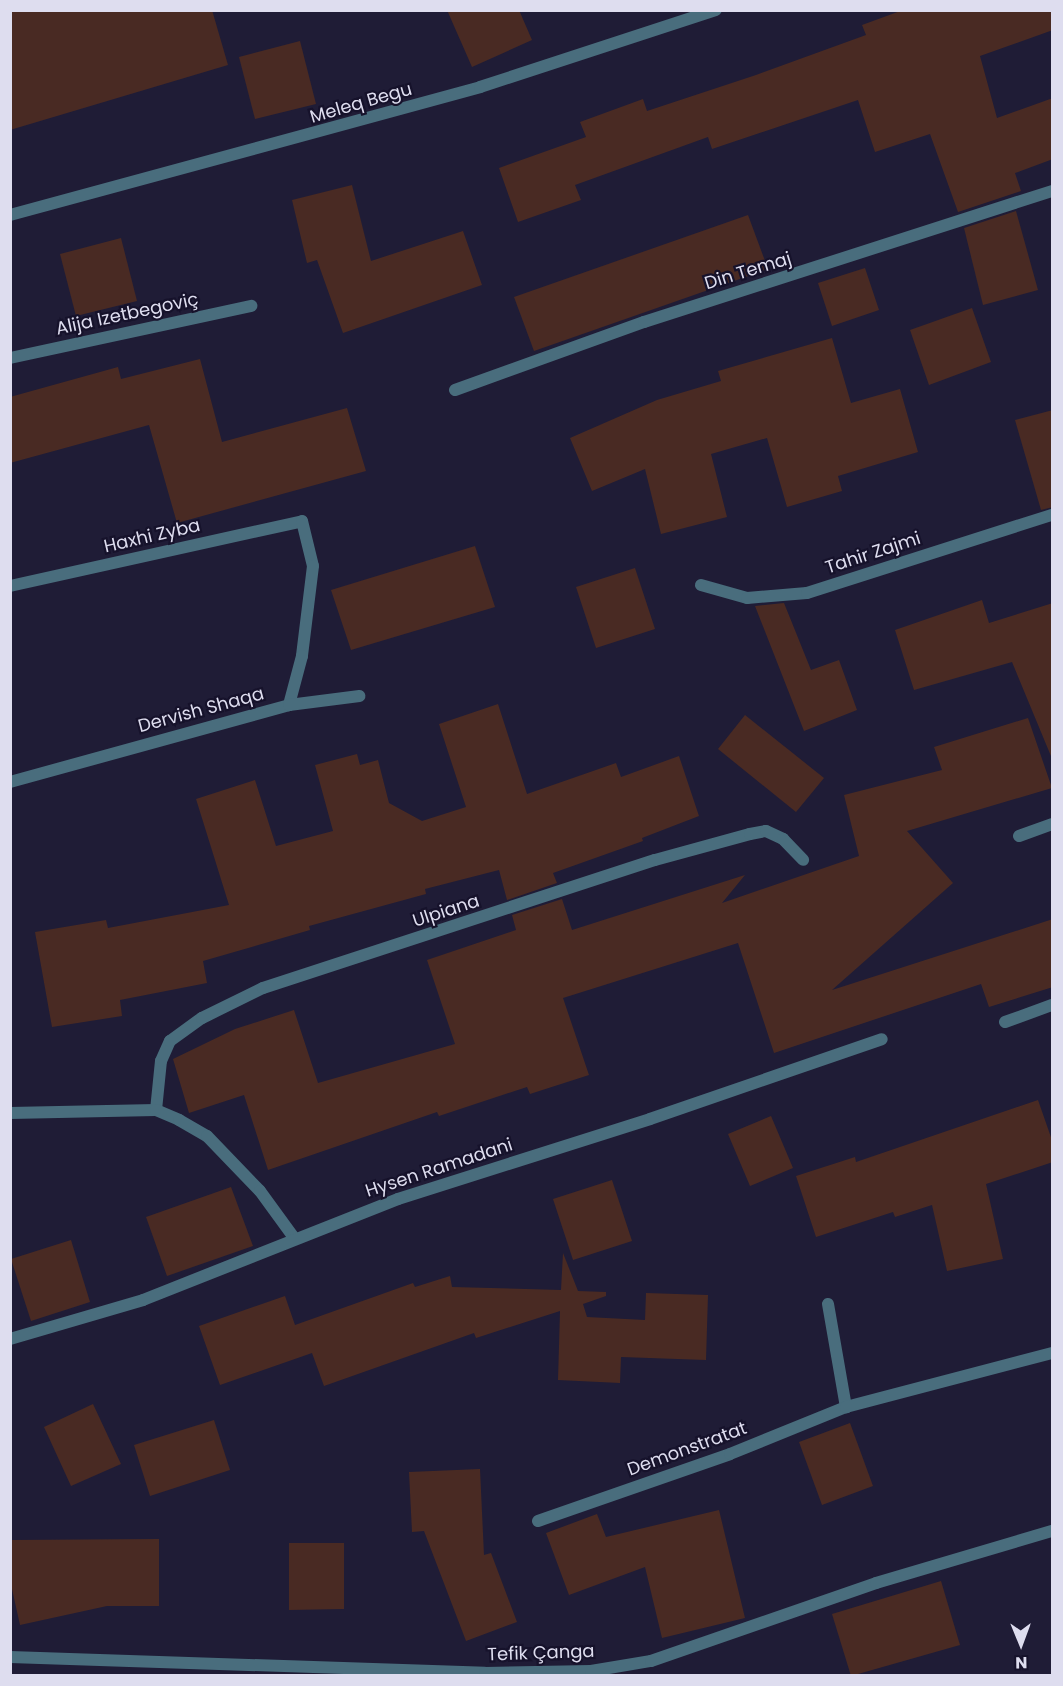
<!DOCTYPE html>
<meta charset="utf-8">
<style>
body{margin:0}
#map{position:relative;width:1063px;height:1686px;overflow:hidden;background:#1f1c36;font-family:Poppins,sans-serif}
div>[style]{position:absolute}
.building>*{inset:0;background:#492a23}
.street>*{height:12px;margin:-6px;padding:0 6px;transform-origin:6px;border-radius:6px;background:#496d7d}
span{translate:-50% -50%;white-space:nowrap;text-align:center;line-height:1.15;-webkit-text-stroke:4.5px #16122b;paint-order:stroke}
.street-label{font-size:18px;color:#deddef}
.frame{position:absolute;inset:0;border:12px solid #deddef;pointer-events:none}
.north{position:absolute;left:991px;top:1614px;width:60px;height:60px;-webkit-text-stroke:4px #16122b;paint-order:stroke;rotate:179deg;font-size:16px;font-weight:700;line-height:24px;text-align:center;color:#deddef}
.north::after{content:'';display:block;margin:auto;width:21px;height:27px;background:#deddef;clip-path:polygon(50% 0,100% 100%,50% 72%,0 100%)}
</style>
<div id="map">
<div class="building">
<div style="clip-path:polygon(10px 10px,212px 10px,228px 65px,10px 130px)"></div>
<div style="clip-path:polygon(447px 10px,519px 10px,532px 40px,472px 67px)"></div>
<div style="clip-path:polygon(903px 10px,1053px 10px,1053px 30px,980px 56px,997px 118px,1053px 98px,1053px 159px,1015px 173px,1021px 191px,958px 212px,930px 134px,875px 152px,858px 100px,712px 149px,708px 137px,575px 185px,581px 200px,518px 222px,499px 168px,586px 137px,580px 122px,643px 99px,647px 111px,756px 75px,866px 35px,862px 25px)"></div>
<div style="clip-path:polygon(300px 41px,316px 104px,255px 119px,239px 57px)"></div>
<div style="clip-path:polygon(352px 185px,371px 261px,463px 231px,482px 285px,343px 333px,317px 260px,307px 263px,292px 200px)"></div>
<div style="clip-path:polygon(1016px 211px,1038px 290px,983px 305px,964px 228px)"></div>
<div style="clip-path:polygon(748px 215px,768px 269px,534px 351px,514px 297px)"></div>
<div style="clip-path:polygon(121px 238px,137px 301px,76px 316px,60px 254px)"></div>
<div style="clip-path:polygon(865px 268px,879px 310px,832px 326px,818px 283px)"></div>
<div style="clip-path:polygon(972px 308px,991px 362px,929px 385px,910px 330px)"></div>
<div style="clip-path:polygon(832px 338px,851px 403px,900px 389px,918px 452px,838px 476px,842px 491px,787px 507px,767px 438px,711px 454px,727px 517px,661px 534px,645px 469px,592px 491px,570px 438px,657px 400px,721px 381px,718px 371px)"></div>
<div style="clip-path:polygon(200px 359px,222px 442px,347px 408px,366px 471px,177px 523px,149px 425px,10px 463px,10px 397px,118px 367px,121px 379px)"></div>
<div style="clip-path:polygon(1053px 410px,1053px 507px,1041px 510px,1015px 420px)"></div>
<div style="clip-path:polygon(475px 546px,495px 607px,351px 650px,331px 590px)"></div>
<div style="clip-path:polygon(635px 568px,655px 629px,596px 648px,576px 587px)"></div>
<div style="clip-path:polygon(982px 600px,989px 623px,1053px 603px,1053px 761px,1012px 662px,914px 690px,895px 630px)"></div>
<div style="clip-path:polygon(784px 603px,811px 670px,839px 660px,857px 710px,804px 731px,755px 606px)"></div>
<div style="clip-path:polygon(498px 704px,527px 794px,616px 763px,621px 777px,679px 756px,699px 816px,642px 838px,643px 841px,553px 873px,557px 883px,507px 900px,499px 870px,425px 889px,426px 894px,309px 926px,310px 930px,203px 961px,207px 983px,120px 1000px,122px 1016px,52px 1027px,35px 932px,106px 920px,108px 928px,229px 905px,196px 799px,255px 780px,276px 846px,333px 831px,315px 765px,357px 754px,360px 765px,378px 760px,389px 803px,422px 821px,466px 807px,439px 724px)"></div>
<div style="clip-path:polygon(745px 715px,824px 778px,796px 812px,718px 749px)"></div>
<div style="clip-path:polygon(1028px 718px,1052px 788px,907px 831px,953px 883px,832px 990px,1053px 919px,1053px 987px,989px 1007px,981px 984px,774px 1053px,738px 943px,563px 998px,589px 1075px,530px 1094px,527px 1087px,439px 1116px,437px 1112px,268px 1170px,244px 1095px,189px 1113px,173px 1059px,235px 1029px,294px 1010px,318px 1083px,455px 1044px,427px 960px,516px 930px,512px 915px,562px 899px,572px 930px,745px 875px,722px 903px,859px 856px,844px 795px,942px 770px,934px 747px)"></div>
<div style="clip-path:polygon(1038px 1100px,1053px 1143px,1053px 1162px,986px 1184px,1003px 1259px,947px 1271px,932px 1205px,895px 1217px,893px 1212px,816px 1237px,796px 1176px,855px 1157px,856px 1162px)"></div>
<div style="clip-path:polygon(771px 1116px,793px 1168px,750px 1186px,728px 1134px)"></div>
<div style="clip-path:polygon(612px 1180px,632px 1241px,573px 1260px,553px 1199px)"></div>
<div style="clip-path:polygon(231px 1187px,253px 1246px,167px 1276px,146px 1217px)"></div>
<div style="clip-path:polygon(71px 1240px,90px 1302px,31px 1321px,11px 1259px)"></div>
<div style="clip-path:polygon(563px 1253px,578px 1291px,606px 1292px,606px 1296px,583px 1304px,587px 1317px,645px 1320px,646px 1293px,708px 1295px,706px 1360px,621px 1357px,620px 1383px,558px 1380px,560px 1311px,476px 1338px,474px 1333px,324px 1386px,312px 1353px,220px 1385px,199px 1326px,285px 1296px,295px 1325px,413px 1283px,415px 1287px,450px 1276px,452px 1287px,561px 1290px)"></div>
<div style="clip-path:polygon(93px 1404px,121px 1464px,71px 1486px,44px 1427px)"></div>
<div style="clip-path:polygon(214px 1420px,230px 1470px,150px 1496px,134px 1445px)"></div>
<div style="clip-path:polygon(850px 1423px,873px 1486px,822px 1505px,799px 1442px)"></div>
<div style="clip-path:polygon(480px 1469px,484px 1555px,491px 1553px,517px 1622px,466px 1641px,424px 1531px,412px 1532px,409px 1472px)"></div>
<div style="clip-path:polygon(719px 1510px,745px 1618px,662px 1638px,645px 1567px,569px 1595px,546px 1533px,597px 1514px,606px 1537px)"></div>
<div style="clip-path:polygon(159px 1539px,159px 1606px,107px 1606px,20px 1625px,10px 1580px,10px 1540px)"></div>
<div style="clip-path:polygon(289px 1543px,344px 1543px,344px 1609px,289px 1610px)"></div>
<div style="clip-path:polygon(941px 1581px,960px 1645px,851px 1676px,832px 1614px)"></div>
</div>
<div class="street">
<div style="left:10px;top:215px;width:487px;rotate:-15.2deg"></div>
<div style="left:480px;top:87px;width:248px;rotate:-18.1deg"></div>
<div style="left:10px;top:358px;width:247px;rotate:-12.2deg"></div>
<div style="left:455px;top:390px;width:201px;rotate:-19.8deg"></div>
<div style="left:644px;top:322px;width:429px;rotate:-17.8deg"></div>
<div style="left:701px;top:585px;width:48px;rotate:15.8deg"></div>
<div style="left:747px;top:598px;width:60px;rotate:-4.8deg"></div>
<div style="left:807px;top:593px;width:257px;rotate:-17.7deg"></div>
<div style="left:10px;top:586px;width:299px;rotate:-12.5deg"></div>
<div style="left:302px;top:521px;width:46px;rotate:76.3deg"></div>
<div style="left:313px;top:566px;width:91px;rotate:97deg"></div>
<div style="left:302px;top:656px;width:51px;rotate:104.9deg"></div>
<div style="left:10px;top:782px;width:289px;rotate:-15.4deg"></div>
<div style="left:289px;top:705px;width:71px;rotate:-7.3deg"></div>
<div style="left:1019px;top:836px;width:35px;rotate:-20deg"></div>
<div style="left:1005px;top:1022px;width:50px;rotate:-19.9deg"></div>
<div style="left:156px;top:1110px;width:49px;rotate:-84.2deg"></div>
<div style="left:161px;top:1061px;width:22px;rotate:-66deg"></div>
<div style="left:170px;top:1041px;width:39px;rotate:-36deg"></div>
<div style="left:202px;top:1018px;width:68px;rotate:-26.2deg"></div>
<div style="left:263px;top:988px;width:412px;rotate:-18.1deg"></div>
<div style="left:655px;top:860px;width:98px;rotate:-15.3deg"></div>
<div style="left:750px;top:834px;width:16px;rotate:-11deg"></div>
<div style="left:766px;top:831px;width:19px;rotate:25deg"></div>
<div style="left:783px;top:839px;width:29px;rotate:46deg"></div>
<div style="left:10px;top:1113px;width:146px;rotate:-1.2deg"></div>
<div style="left:156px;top:1110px;width:25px;rotate:23deg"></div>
<div style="left:179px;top:1120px;width:32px;rotate:30deg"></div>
<div style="left:207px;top:1136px;width:76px;rotate:46.1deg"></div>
<div style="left:260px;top:1191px;width:59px;rotate:53.9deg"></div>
<div style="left:828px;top:1304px;width:105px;rotate:80.1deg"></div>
<div style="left:10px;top:1339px;width:139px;rotate:-16.3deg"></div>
<div style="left:143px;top:1300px;width:274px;rotate:-21.6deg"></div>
<div style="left:398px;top:1199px;width:264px;rotate:-17.6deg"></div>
<div style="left:650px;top:1119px;width:245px;rotate:-19deg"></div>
<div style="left:538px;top:1521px;width:203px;rotate:-19.2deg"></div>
<div style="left:730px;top:1454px;width:125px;rotate:-22.1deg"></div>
<div style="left:846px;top:1407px;width:213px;rotate:-14.7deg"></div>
<div style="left:10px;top:1657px;width:475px;rotate:1.9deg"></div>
<div style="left:485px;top:1673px;width:106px;rotate:-1.1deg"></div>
<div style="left:591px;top:1671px;width:61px;rotate:-9.5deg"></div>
<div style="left:651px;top:1661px;width:238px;rotate:-19.1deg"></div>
<div style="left:876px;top:1583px;width:184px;rotate:-16.5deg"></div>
</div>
<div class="street-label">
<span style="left:361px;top:103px;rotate:-16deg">Meleq Begu</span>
<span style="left:748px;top:271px;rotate:-17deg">Din Temaj</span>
<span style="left:127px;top:314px;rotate:-12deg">Alija Izetbegoviç</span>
<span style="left:152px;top:536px;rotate:-13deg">Haxhi Zyba</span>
<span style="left:873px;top:553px;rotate:-18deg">Tahir Zajmi</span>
<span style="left:201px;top:710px;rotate:-15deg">Dervish Shaqa</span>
<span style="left:446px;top:911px;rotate:-18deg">Ulpiana</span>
<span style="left:439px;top:1168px;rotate:-18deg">Hysen Ramadani</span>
<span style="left:687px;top:1449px;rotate:-20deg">Demonstratat</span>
<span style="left:541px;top:1653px;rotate:-2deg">Tefik Çanga</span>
</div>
<div class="frame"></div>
<div class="north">N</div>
</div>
